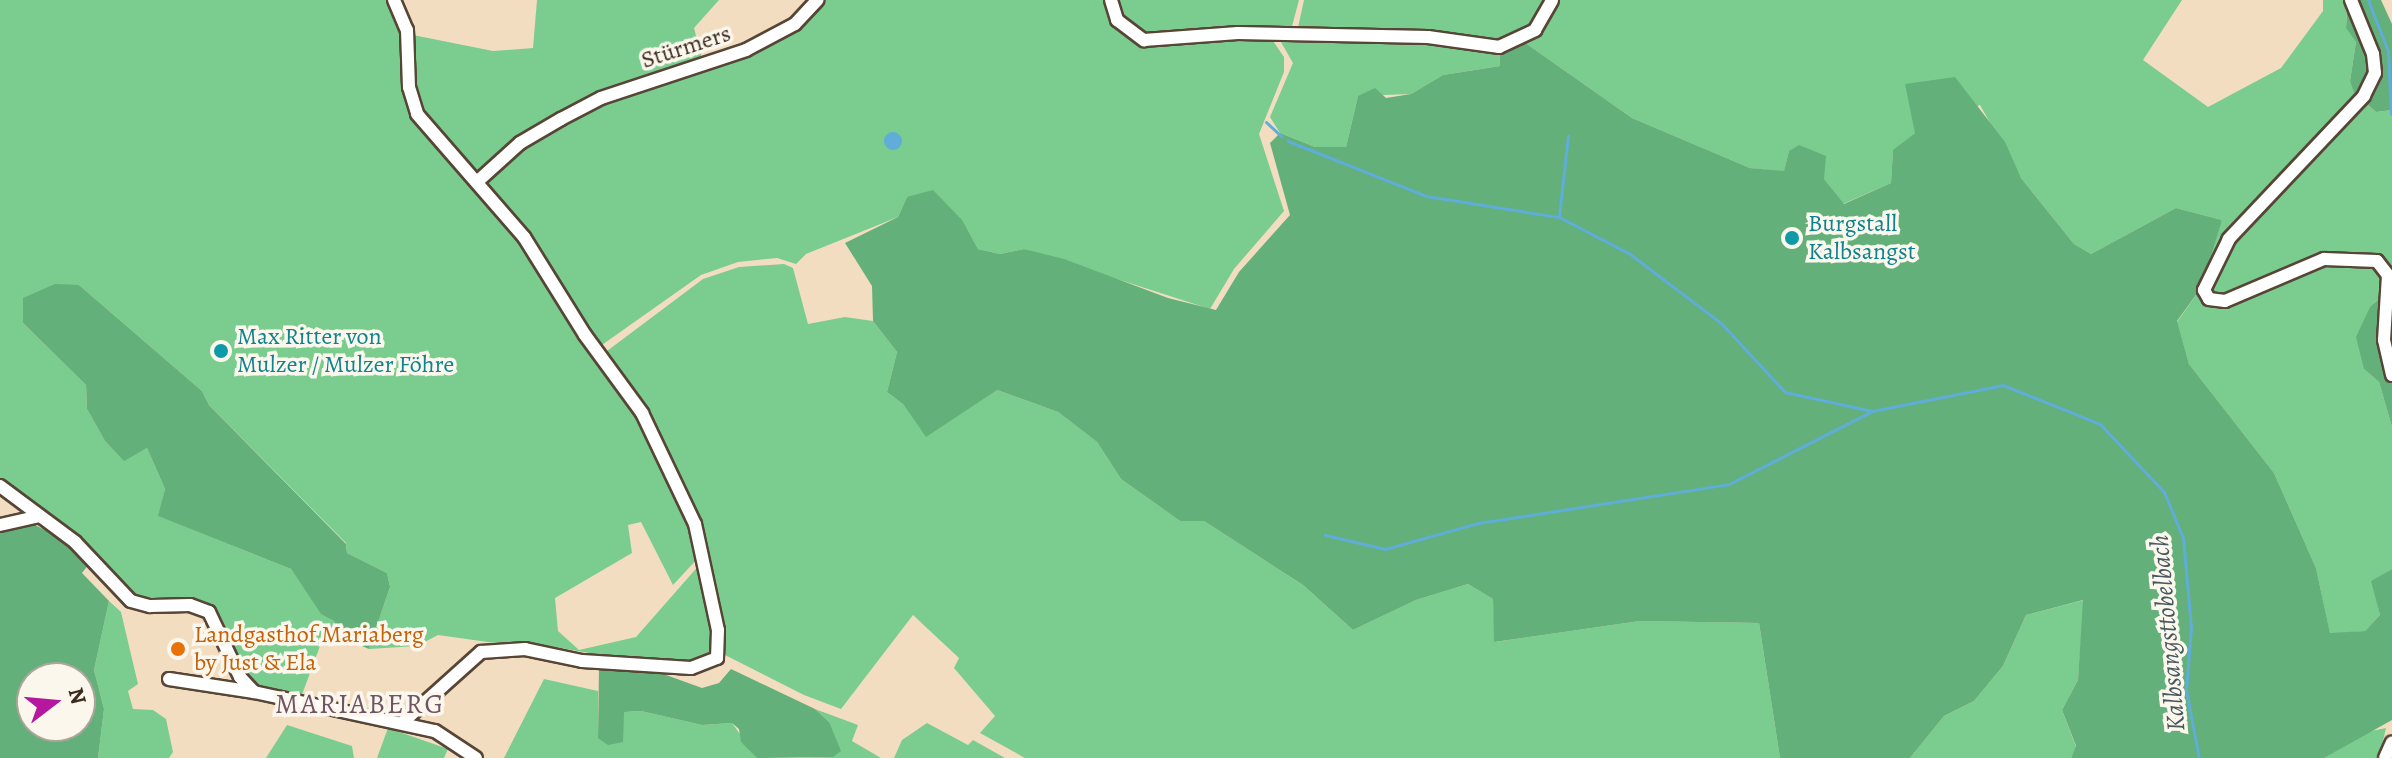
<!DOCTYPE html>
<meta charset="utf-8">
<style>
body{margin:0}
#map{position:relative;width:2392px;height:758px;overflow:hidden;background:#f3ddc0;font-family:Alegreya,serif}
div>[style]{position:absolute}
.green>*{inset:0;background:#7acd8f}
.forest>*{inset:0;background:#63b07a}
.water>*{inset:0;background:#5fadd8}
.round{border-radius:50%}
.stream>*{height:3px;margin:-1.5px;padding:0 1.5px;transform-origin:1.5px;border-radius:1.5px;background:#5fadd8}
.roads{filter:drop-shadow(2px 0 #574536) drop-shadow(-2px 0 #574536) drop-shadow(0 2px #574536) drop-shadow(0 -2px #574536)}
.minor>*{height:12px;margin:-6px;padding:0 6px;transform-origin:6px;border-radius:6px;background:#fff}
.dots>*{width:22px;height:22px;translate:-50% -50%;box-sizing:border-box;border:4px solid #fbf7ec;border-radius:50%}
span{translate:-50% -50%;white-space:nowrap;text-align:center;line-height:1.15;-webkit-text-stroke:7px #fbf7ec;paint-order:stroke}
.street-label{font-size:24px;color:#3b2a1e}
.culture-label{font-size:24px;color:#0d838f}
.left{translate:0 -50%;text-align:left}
.food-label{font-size:24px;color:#c56008}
.water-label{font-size:26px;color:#48585f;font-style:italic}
.quarter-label{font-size:28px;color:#705464;letter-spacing:2px}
.north{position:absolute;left:16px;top:662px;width:80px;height:80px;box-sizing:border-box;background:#fbf7ec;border:2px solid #aea59a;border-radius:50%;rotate:74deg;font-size:22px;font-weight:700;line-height:32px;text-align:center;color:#3b2a1e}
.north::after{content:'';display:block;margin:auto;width:28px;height:36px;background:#b5179e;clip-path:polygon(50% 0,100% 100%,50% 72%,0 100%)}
</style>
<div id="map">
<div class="green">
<div style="clip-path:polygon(0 0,390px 0,404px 31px,406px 104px,520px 240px,640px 415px,692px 525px,699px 557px,673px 585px,641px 522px,628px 525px,632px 553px,555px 598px,558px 631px,579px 650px,636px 637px,701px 563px,713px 629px,711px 655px,690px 662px,629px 660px,521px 641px,495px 643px,438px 635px,417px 646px,369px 649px,390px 587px,387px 573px,347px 553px,346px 543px,209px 405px,202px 391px,79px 285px,23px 323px,86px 385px,87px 409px,105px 441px,124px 460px,147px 448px,165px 489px,159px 516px,291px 569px,321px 613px,334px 621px,339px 636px,320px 646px,300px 700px,256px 686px,244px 675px,222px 619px,211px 607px,190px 598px,135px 597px,0 481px)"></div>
<div style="clip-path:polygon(537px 0,719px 0,694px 28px,703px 62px,601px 96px,476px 174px,422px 112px,413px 87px,413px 35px,493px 51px,533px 48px)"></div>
<div style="clip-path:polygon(821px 0,1108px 0,1115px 22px,1134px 40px,1271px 38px,1284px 57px,1284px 72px,1259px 134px,1284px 211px,1234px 269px,1210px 309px,1024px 249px,1000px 254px,978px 249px,963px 221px,907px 197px,898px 217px,806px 254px,796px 264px,777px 258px,738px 262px,701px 275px,599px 347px,527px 235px,483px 180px,510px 156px,603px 101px,747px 53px)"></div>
<div style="clip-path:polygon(1116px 0,1299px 0,1291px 30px,1214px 28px,1164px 35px,1144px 34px,1122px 17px)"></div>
<div style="clip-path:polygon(1304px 0,1549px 0,1532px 28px,1499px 44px,1297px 32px)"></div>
<div style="clip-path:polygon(1556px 0,2182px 0,2143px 60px,2208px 107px,2281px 68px,2323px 11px,2323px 0,2348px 0,2346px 27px,2356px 42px,2350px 81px,2360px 98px,2250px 207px,2214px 255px,2206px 259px,2222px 220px,2176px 208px,2091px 254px,2074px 244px,2021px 178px,1980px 105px,1915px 133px,1893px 151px,1891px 183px,1843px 204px,1824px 179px,1789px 151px,1784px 172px,1750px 168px,1632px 118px,1524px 42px)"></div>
<div style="clip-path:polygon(1278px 37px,1427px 39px,1499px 49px,1500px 66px,1443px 75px,1411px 94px,1358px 96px,1346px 147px,1315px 147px,1280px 133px,1270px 117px,1293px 63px)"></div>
<div style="clip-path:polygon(2365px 102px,2376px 112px,2392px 110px,2392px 277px,2376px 256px,2340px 254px,2240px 293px,2211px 296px,2209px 279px,2219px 259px)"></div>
<div style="clip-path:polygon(2324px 262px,2374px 262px,2384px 277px,2364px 369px,2379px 382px,2392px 427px,2392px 569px,2372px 581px,2380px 615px,2365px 631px,2330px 634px,2316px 568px,2274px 473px,2189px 364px,2177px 322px,2201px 288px,2208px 302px)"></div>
<div style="clip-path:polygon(784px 264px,793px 268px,808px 324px,845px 317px,873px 321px,897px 352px,887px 392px,904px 405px,997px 390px,1058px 412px,1097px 442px,1121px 479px,1180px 521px,1204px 521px,1303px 585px,1353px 630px,1416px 600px,1468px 584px,1493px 599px,1495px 642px,1640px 621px,1759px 623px,1780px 758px,1025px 758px,980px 733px,995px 716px,954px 668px,959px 658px,913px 615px,841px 709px,804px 695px,725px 655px,712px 573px,698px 524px,645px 411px,607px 351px,703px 279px,739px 267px)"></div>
<div style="clip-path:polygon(2084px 600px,2078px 680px,2062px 710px,2076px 747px,2071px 758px,1910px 758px,1944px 716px,1974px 701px,2003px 666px,2026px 615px)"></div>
<div style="clip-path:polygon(109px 601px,121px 612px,138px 684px,128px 691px,133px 709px,153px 710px,166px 719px,173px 752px,169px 758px,98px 758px,104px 709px,94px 670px)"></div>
<div style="clip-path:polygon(544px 679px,598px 691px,598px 738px,624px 712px,641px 711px,702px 725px,732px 723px,757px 758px,504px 758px)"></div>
<div style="clip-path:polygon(815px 709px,858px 725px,852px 741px,881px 758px,801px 758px,833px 757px,829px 722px)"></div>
<div style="clip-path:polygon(927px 723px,968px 745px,973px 740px,1005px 758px,894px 758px,902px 740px)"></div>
<div style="clip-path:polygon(287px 725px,352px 746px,354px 758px,266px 758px)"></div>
<div style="clip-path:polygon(388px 728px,448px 749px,444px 758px,377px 758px)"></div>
<div style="clip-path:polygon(2386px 728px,2379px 758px,2324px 758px,2366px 732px)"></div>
</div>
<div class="forest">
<div style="clip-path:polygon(2348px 0,2381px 0,2392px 24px,2392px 110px,2376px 112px,2354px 92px,2350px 81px,2356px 42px,2346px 28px)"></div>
<div style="clip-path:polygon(1524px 42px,1632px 118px,1750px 168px,1784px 171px,1789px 151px,1799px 145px,1826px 156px,1824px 179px,1844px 204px,1891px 183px,1893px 150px,1915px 133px,1905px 84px,1955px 77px,2005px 142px,2021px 178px,2074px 244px,2091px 254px,2176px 208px,2222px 220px,2201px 288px,2177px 321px,2189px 364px,2274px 473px,2316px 568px,2330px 633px,2365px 631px,2380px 615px,2371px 581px,2392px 569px,2392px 720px,2324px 758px,2071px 758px,2076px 746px,2062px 710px,2078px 680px,2083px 600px,2026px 615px,2003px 666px,1974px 701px,1944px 716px,1910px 758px,1780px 758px,1759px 623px,1640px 621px,1494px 642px,1493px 599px,1468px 584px,1416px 600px,1353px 630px,1303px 585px,1204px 521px,1180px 521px,1121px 479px,1097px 442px,1058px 412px,997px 390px,926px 437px,904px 405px,887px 392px,897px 352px,873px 321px,872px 286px,845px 243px,898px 217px,907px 197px,933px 190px,963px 221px,978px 249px,1000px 254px,1024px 249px,1064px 259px,1168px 298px,1216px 310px,1239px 272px,1290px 215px,1270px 143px,1280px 133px,1315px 147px,1346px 147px,1358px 96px,1375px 88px,1386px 98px,1411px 94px,1443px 75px,1500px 66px,1499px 49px)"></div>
<div style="clip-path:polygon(55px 284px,79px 285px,202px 391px,209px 405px,346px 544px,347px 553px,387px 573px,390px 587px,369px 649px,339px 636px,334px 621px,321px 614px,291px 569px,158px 516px,165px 489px,147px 448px,124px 461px,105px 441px,87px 409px,86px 385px,23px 323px,23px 298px)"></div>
<div style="clip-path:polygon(2392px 289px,2392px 427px,2379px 382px,2364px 369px,2356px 337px,2370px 307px)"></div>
<div style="clip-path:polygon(evenodd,31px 523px,73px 544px,89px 564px,82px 573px,109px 601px,94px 670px,104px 709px,98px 758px,0 758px,0 533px,31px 523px,32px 678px,80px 678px,80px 726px,32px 726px,32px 678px)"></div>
<div style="clip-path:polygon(599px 666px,644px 667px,702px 688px,719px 683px,731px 669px,815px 709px,829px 722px,841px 751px,833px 757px,757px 758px,741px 742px,739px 729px,732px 723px,702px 725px,641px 711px,624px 712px,623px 742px,608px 745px,598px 738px)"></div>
</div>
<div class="water">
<div class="round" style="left:884px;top:132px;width:18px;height:18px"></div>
</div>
<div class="stream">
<div style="left:2368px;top:0;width:55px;rotate:68.6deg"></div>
<div style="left:2388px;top:51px;width:63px;rotate:87.3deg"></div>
<div style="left:1266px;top:122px;width:21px;rotate:43deg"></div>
<div style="left:1288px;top:141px;width:149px;rotate:21.7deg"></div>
<div style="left:1426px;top:196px;width:135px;rotate:9deg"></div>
<div style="left:1559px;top:217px;width:80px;rotate:27.5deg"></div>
<div style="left:1630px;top:254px;width:114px;rotate:37.2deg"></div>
<div style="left:1721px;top:323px;width:94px;rotate:47.2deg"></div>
<div style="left:1785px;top:392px;width:89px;rotate:12.3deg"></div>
<div style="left:1872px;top:411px;width:134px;rotate:-11.2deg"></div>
<div style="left:2003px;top:385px;width:105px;rotate:21.9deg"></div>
<div style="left:2100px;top:424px;width:93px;rotate:46.7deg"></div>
<div style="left:2164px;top:492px;width:50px;rotate:67.6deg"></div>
<div style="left:2183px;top:538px;width:89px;rotate:84.9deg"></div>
<div style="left:2191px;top:627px;width:63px;rotate:94.5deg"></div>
<div style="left:2186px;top:690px;width:69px;rotate:79.2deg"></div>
<div style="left:1559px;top:216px;width:81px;rotate:-83.6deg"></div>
<div style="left:1325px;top:535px;width:62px;rotate:13.1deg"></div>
<div style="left:1385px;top:549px;width:97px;rotate:-15.6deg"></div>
<div style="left:1478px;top:523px;width:254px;rotate:-8.8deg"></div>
<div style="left:1729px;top:484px;width:161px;rotate:-27deg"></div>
</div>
<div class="roads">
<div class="minor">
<div style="left:394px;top:0;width:33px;rotate:67deg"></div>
<div style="left:407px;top:30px;width:57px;rotate:88deg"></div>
<div style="left:409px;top:87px;width:28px;rotate:73deg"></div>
<div style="left:417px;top:114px;width:163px;rotate:49deg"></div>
<div style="left:524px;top:237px;width:115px;rotate:58.1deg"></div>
<div style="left:585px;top:335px;width:97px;rotate:53.8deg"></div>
<div style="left:642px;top:413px;width:123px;rotate:64.5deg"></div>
<div style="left:695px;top:524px;width:108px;rotate:77.8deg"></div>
<div style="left:718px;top:630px;width:28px;rotate:92deg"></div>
<div style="left:717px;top:658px;width:28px;rotate:159deg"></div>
<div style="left:691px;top:668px;width:109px;rotate:-176.3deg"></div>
<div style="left:582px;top:661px;width:58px;rotate:-168.1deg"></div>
<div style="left:525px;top:649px;width:44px;rotate:176.1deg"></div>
<div style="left:481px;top:652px;width:105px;rotate:138.1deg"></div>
<div style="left:1111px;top:0;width:21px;rotate:73deg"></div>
<div style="left:1117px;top:20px;width:34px;rotate:37deg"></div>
<div style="left:1144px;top:40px;width:94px;rotate:-4.3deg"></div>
<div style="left:1238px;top:33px;width:190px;rotate:1.2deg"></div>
<div style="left:1428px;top:37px;width:72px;rotate:8deg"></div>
<div style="left:1499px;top:47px;width:40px;rotate:-25deg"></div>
<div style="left:1535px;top:30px;width:34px;rotate:-60deg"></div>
<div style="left:2351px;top:0;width:58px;rotate:67.8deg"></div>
<div style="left:2373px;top:54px;width:19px;rotate:84deg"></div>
<div style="left:2375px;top:73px;width:25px;rotate:116deg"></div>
<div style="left:2364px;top:96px;width:197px;rotate:133.4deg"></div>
<div style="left:2229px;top:239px;width:57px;rotate:116.1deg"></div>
<div style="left:2204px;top:290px;width:10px;rotate:61deg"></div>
<div style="left:2209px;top:299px;width:16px;rotate:7deg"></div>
<div style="left:2225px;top:301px;width:108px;rotate:-23deg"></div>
<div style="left:2324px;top:259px;width:53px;rotate:2.2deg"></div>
<div style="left:2377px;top:261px;width:18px;rotate:52deg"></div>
<div style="left:2388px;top:275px;width:65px;rotate:93.5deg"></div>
<div style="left:2384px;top:340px;width:36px;rotate:77deg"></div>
<div style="left:478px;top:181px;width:57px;rotate:-42.1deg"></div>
<div style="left:520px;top:143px;width:48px;rotate:-30.3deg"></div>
<div style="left:561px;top:119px;width:45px;rotate:-27.7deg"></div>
<div style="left:601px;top:98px;width:153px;rotate:-18.3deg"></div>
<div style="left:746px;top:50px;width:55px;rotate:-28deg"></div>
<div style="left:795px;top:24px;width:33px;rotate:-47deg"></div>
<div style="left:0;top:486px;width:94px;rotate:36.7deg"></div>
<div style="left:75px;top:542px;width:81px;rotate:46.5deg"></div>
<div style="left:131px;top:601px;width:20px;rotate:15deg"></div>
<div style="left:150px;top:606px;width:40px;rotate:-1.4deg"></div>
<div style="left:190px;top:605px;width:20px;rotate:20deg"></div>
<div style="left:209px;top:612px;width:72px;rotate:64.5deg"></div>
<div style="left:240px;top:677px;width:21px;rotate:47deg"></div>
<div style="left:254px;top:692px;width:185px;rotate:12.2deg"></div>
<div style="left:435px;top:731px;width:49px;rotate:33.4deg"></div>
<div style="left:0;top:525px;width:41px;rotate:-12.7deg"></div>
<div style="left:169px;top:679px;width:86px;rotate:8.7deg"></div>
<div style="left:2385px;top:758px;width:17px;rotate:-66deg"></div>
</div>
</div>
<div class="dots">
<div style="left:1792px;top:238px;background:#0f9aa8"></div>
<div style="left:221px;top:351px;background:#0f9aa8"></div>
<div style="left:178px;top:649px;background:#e8710a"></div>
</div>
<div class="street-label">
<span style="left:686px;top:47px;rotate:-18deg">Stürmers</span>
</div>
<div class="culture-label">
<span class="left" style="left:1808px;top:238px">Burgstall<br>Kalbsangst</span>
<span class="left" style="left:237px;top:351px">Max Ritter von<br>Mulzer / Mulzer Föhre</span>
</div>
<div class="food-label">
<span class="left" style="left:194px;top:649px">Landgasthof Mariaberg<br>by Just &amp; Ela</span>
</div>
<div class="water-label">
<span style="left:2168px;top:633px;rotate:-95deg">Kalbsangsttobelbach</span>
</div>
<div class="quarter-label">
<span style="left:360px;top:704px">MARIABERG</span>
</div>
<div class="north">N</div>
</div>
